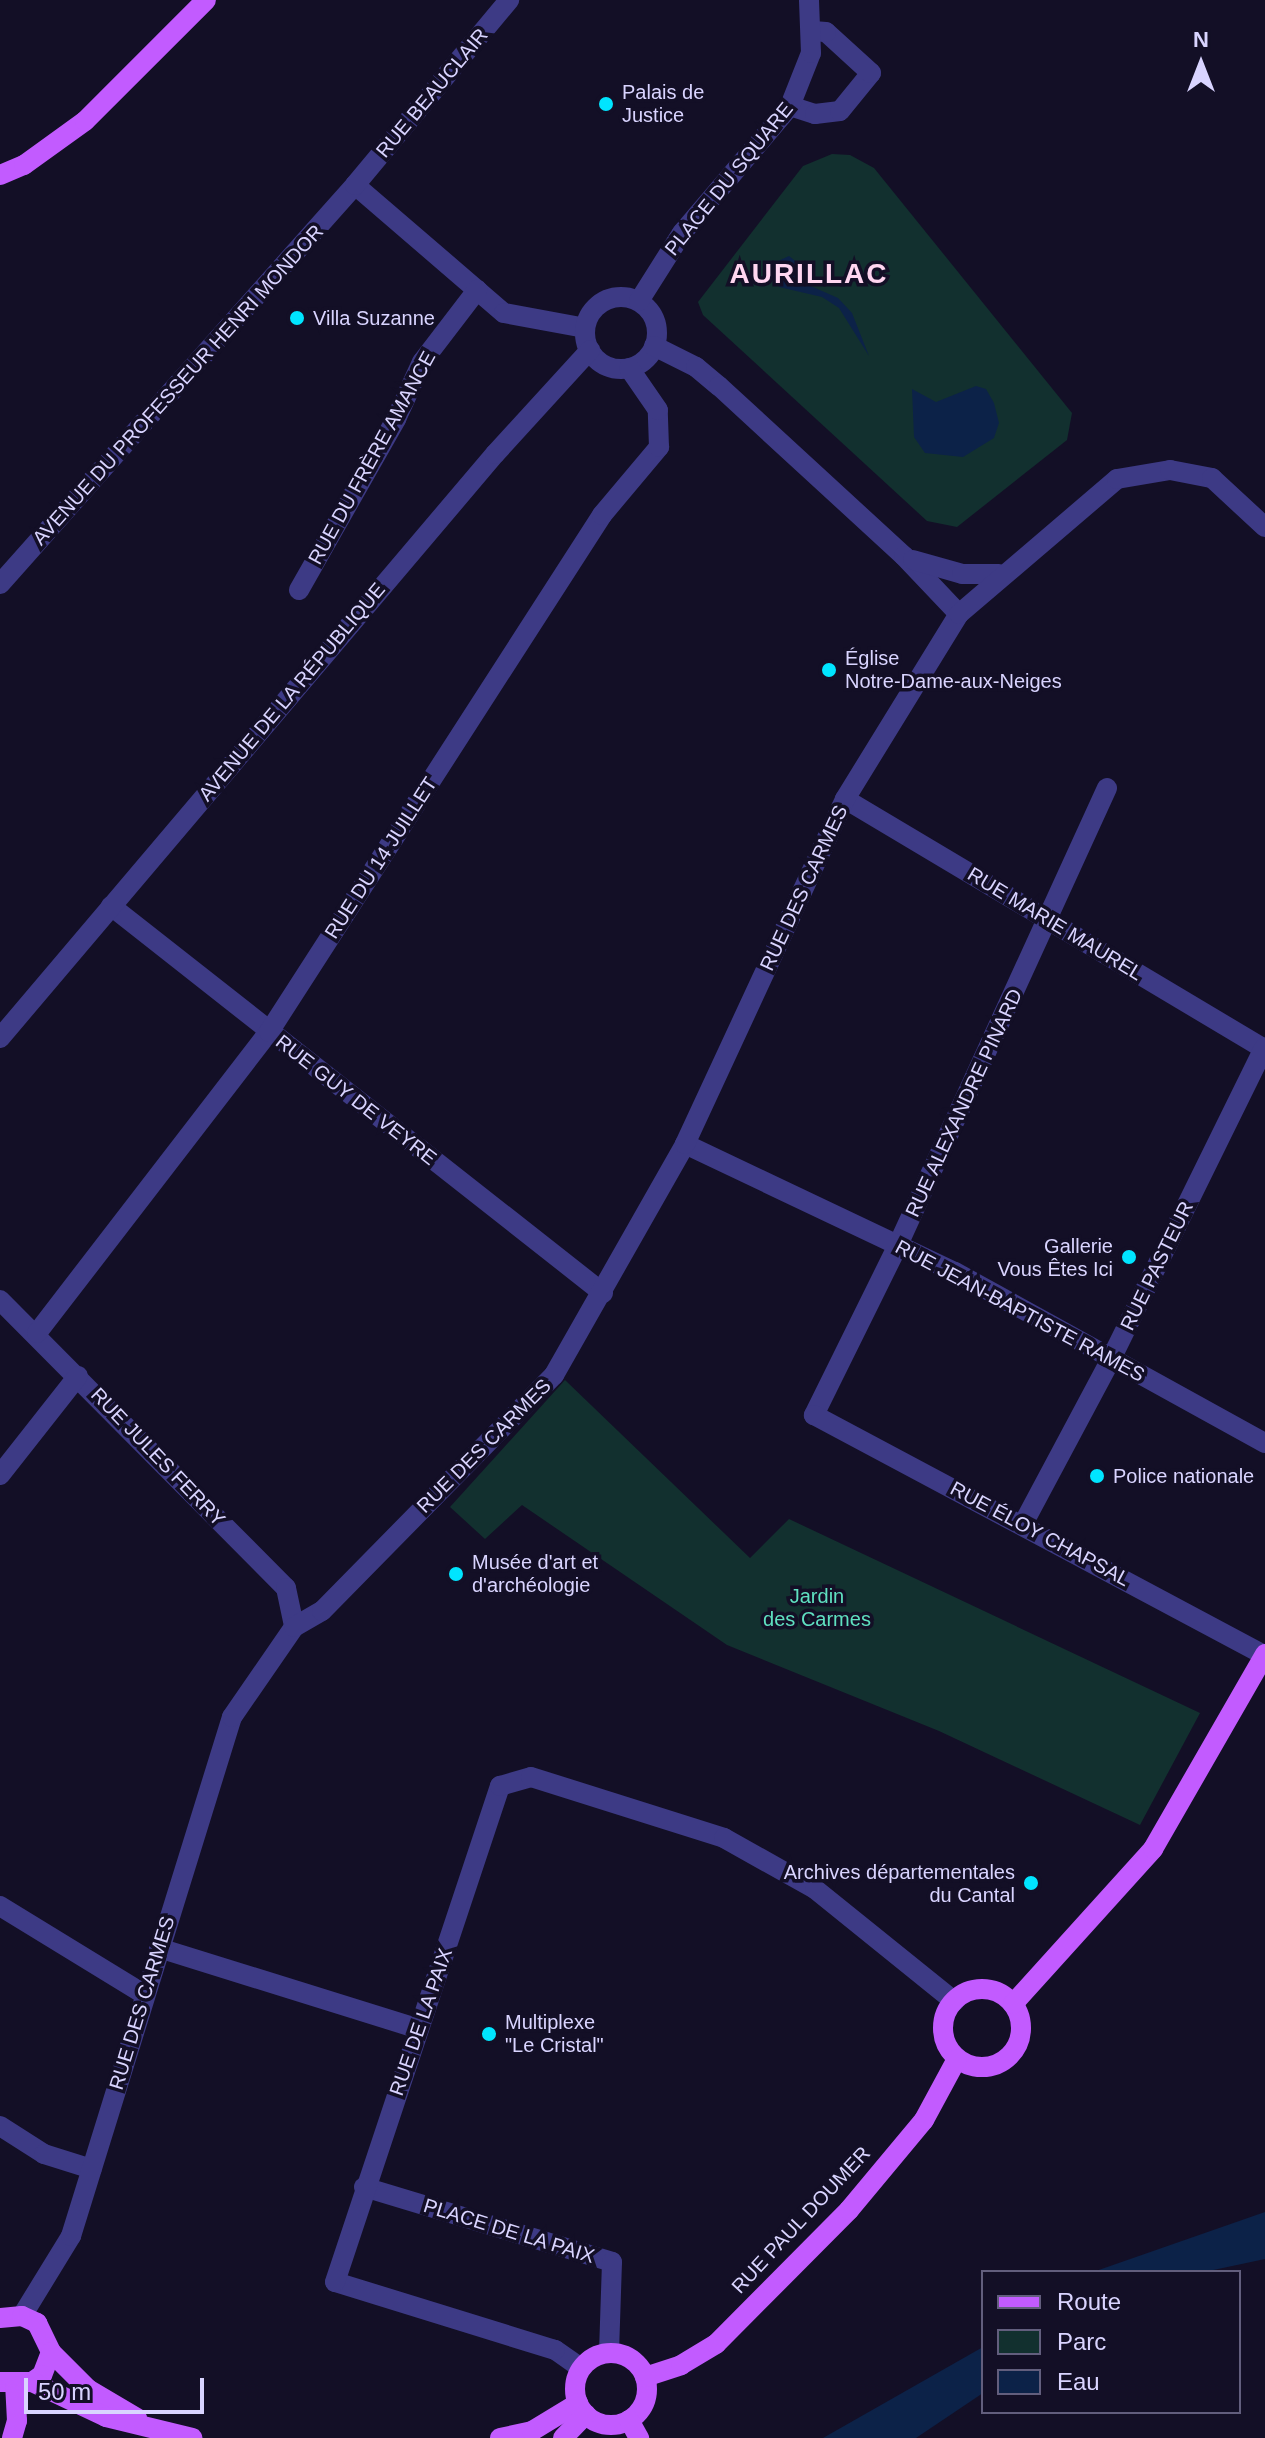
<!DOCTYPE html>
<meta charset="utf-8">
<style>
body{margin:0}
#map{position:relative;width:1265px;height:2438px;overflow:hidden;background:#130f26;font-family:Arial,sans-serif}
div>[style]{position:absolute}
.green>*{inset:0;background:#12302f}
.water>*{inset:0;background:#0c2248}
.minor>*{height:20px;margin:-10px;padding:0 10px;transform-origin:10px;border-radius:10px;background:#3d3a85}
.minor>.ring{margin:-10px;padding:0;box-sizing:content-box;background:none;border:20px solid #3d3a85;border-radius:50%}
.major>*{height:20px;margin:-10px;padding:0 10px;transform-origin:10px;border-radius:10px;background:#c25bff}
.major>.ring{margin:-10px;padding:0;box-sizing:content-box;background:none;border:20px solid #c25bff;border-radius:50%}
.dots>*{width:22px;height:22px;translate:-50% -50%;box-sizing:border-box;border:4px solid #130f26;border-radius:50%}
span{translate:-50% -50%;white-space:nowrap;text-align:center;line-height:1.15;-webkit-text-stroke:7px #130f26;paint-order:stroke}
.poi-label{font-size:20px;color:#d9d4ff}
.left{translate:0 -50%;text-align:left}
.right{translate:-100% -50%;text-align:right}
.street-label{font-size:20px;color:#d9d4ff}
.park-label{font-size:20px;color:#5fe0c0}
.district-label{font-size:28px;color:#ffd6f0;font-weight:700;letter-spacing:2px}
.legend{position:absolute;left:981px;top:2270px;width:260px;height:144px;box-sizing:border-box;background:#130f26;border:2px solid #625e7d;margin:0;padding:10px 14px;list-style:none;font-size:24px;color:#d9d4ff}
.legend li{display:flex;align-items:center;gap:16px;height:40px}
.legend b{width:40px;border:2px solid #625e7d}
.north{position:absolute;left:1161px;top:24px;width:80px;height:80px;-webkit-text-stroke:6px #130f26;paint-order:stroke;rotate:0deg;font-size:22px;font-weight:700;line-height:32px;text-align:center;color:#d9d4ff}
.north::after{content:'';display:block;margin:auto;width:28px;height:36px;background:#d9d4ff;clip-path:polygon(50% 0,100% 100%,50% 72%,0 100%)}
.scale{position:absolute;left:24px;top:2378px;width:180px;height:36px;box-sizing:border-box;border:4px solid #d9d4ff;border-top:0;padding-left:10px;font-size:24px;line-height:28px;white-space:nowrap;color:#d9d4ff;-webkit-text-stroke:6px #130f26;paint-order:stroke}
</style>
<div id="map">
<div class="green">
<div style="clip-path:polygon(832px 154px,850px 155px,874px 168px,1072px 413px,1067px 440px,957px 527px,927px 521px,703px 315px,698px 302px,803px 166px)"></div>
<div style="clip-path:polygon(565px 1380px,750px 1558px,789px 1519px,1200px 1713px,1140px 1825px,939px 1731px,727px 1645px,522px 1505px,485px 1539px,450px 1507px)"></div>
</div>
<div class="water">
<div style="clip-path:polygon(789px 256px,804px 268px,806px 284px,838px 298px,852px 313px,869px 356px,839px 308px,822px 297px,779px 287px,778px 261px)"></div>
<div style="clip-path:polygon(976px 386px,986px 389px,994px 403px,999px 423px,994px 438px,963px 457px,925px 453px,914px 437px,912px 389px,936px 402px)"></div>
<div style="clip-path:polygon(1265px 2212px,1265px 2259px,1204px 2272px,1093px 2272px)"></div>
<div style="clip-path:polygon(983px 2347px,983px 2393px,916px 2438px,823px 2438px)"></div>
</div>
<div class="minor">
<div style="left:790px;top:106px;width:26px;rotate:18deg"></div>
<div style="left:815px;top:114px;width:25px;rotate:-7deg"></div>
<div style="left:840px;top:111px;width:49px;rotate:-50.8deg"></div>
<div style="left:871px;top:73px;width:61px;rotate:-137.7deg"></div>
<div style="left:826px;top:32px;width:13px;rotate:-176deg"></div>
<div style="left:355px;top:185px;width:196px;rotate:40.7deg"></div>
<div style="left:504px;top:313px;width:82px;rotate:10.5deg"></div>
<div class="ring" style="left:585px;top:297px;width:52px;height:52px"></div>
<div style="left:639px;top:301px;width:80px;rotate:-57.7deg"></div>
<div style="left:682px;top:233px;width:167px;rotate:-49.6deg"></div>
<div style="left:790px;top:106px;width:57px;rotate:-68.4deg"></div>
<div style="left:811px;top:53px;width:53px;rotate:-92.2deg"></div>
<div style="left:654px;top:346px;width:47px;rotate:26.6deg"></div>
<div style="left:696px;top:367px;width:30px;rotate:40deg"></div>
<div style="left:719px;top:386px;width:251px;rotate:42.6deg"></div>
<div style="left:904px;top:556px;width:80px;rotate:46.5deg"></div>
<div style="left:913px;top:560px;width:51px;rotate:15.9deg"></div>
<div style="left:962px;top:574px;width:37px"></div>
<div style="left:0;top:584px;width:534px;rotate:-48.34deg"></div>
<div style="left:355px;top:185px;width:241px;rotate:-50.2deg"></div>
<div style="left:299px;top:590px;width:197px;rotate:-60.4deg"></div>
<div style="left:396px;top:419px;width:63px;rotate:-65.5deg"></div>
<div style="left:422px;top:362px;width:91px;rotate:-52.6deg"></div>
<div style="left:1107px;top:788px;width:503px;rotate:114.58deg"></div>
<div style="left:898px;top:1245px;width:190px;rotate:116.3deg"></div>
<div style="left:814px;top:1415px;width:510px;rotate:28.07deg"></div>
<div style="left:845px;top:799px;width:489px;rotate:30.8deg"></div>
<div style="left:111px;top:906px;width:626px;rotate:38.19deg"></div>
<div style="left:0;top:1038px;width:766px;rotate:-49.72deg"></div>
<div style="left:495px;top:454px;width:141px;rotate:-47.6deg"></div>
<div style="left:685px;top:1144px;width:299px;rotate:25.4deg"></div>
<div style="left:955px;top:1272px;width:354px;rotate:28.9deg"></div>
<div style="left:0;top:1300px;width:406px;rotate:45.2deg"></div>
<div style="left:286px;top:1588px;width:40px;rotate:78deg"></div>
<div style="left:37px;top:1333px;width:380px;rotate:-52.4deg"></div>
<div style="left:269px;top:1032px;width:615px;rotate:-57.21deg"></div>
<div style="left:602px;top:515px;width:89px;rotate:-50deg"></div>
<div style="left:659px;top:447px;width:37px;rotate:-92deg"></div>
<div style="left:658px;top:410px;width:51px;rotate:-124.6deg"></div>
<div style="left:0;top:1475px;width:126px;rotate:-51.8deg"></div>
<div style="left:1023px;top:1524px;width:187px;rotate:-61.9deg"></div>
<div style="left:1111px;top:1359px;width:347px;rotate:-63.8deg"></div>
<div style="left:0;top:1906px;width:170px;rotate:31.5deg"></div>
<div style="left:159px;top:1948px;width:272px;rotate:17.3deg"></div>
<div style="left:0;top:2126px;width:52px;rotate:32.5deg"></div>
<div style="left:44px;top:2154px;width:50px;rotate:17.4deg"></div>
<div style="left:364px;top:2187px;width:259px;rotate:16.8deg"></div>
<div style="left:612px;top:2262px;width:91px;rotate:91.9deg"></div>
<div style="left:22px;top:2316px;width:94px;rotate:-58.5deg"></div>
<div style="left:71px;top:2236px;width:543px;rotate:-72.77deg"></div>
<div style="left:232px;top:1717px;width:109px;rotate:-55.4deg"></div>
<div style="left:294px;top:1627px;width:32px;rotate:-30deg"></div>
<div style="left:322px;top:1611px;width:331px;rotate:-45.5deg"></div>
<div style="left:554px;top:1375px;width:266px;rotate:-60.4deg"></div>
<div style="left:685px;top:1144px;width:380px;rotate:-65.1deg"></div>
<div style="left:845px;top:799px;width:217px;rotate:-58.4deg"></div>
<div style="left:959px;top:614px;width:208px;rotate:-40.5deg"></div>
<div style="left:1117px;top:479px;width:54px;rotate:-9.6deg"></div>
<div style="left:1170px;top:470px;width:43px;rotate:10.8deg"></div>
<div style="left:1212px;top:478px;width:72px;rotate:42.8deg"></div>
<div style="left:581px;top:2368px;width:32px;rotate:-145deg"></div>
<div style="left:555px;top:2350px;width:230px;rotate:-162.8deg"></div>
<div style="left:335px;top:2282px;width:523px;rotate:-71.6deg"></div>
<div style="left:500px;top:1786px;width:32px;rotate:-16deg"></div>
<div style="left:531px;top:1777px;width:202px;rotate:17.5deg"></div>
<div style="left:724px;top:1838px;width:104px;rotate:29.3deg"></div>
<div style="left:815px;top:1889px;width:179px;rotate:38.9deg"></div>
</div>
<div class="major">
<div style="left:0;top:175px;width:26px;rotate:-23deg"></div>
<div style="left:24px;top:165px;width:75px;rotate:-35.8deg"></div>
<div style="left:85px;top:121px;width:171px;rotate:-45deg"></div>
<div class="ring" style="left:943px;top:1989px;width:58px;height:58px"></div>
<div style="left:1013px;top:2004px;width:209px;rotate:-47.9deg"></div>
<div style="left:1153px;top:1849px;width:225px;rotate:-60.1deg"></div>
<div style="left:0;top:2318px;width:22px;rotate:-5deg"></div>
<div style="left:22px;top:2316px;width:17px;rotate:25deg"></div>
<div style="left:37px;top:2323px;width:32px;rotate:64deg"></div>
<div style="left:51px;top:2352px;width:25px;rotate:111deg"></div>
<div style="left:42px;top:2375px;width:12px;rotate:145deg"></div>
<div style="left:32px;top:2382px;width:32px;rotate:180deg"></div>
<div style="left:51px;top:2352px;width:52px;rotate:45deg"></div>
<div style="left:88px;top:2389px;width:57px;rotate:30.6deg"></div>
<div class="ring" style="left:575px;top:2353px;width:52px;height:52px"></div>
<div style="left:645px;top:2377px;width:38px;rotate:-18deg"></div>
<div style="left:681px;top:2365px;width:41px;rotate:-31deg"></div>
<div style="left:716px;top:2344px;width:189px;rotate:-45.2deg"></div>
<div style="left:849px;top:2210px;width:117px;rotate:-50.2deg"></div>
<div style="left:924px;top:2120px;width:69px;rotate:-61.6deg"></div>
<div style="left:32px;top:2382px;width:82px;rotate:25.3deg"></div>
<div style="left:106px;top:2417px;width:89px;rotate:13.7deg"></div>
<div style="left:629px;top:2420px;width:21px;rotate:61deg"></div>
<div style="left:12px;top:2438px;width:18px;rotate:-74deg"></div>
<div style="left:17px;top:2421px;width:35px;rotate:-93deg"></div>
<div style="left:500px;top:2438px;width:33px;rotate:-12deg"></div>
<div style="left:532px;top:2431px;width:54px;rotate:-31.3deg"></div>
<div style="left:563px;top:2438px;width:33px;rotate:-46deg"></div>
</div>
<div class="dots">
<div style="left:606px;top:104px;background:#00e5ff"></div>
<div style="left:297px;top:318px;background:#00e5ff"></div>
<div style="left:829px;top:670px;background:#00e5ff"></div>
<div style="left:1129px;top:1257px;background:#00e5ff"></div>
<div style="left:1097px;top:1476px;background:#00e5ff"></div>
<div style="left:456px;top:1574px;background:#00e5ff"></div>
<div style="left:1031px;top:1883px;background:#00e5ff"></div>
<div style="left:489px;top:2034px;background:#00e5ff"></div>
</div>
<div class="poi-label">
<span class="left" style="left:622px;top:104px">Palais de<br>Justice</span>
<span class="left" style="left:313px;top:318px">Villa Suzanne</span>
<span class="left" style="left:845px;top:670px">Église<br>Notre-Dame-aux-Neiges</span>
<span class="right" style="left:1113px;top:1258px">Gallerie<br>Vous Êtes Ici</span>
<span class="left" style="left:1113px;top:1476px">Police nationale</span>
<span class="left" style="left:472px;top:1574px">Musée d'art et<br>d'archéologie</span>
<span class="right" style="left:1015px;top:1884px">Archives départementales<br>du Cantal</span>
<span class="left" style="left:505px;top:2034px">Multiplexe<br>"Le Cristal"</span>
</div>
<div class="street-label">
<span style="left:432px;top:93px;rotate:-50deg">RUE BEAUCLAIR</span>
<span style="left:729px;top:179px;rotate:-51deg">PLACE DU SQUARE</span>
<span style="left:178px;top:385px;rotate:-48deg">AVENUE DU PROFESSEUR HENRI MONDOR</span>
<span style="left:372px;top:458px;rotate:-61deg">RUE DU FRÈRE AMANCE</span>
<span style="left:292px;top:692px;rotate:-50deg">AVENUE DE LA RÉPUBLIQUE</span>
<span style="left:381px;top:858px;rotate:-57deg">RUE DU 14 JUILLET</span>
<span style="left:804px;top:888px;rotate:-65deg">RUE DES CARMES</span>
<span style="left:1055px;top:924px;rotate:31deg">RUE MARIE MAUREL</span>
<span style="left:356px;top:1100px;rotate:38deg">RUE GUY DE VEYRE</span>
<span style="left:964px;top:1103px;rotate:-65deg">RUE ALEXANDRE PINARD</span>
<span style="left:1157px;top:1266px;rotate:-64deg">RUE PASTEUR</span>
<span style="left:1020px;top:1311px;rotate:28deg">RUE JEAN-BAPTISTE RAMES</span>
<span style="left:484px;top:1446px;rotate:-45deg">RUE DES CARMES</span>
<span style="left:158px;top:1457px;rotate:46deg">RUE JULES FERRY</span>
<span style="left:1040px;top:1534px;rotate:28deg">RUE ÉLOY CHAPSAL</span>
<span style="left:142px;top:2003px;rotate:-73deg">RUE DES CARMES</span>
<span style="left:421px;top:2022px;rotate:-71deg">RUE DE LA PAIX</span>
<span style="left:801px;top:2220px;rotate:-47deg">RUE PAUL DOUMER</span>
<span style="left:509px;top:2231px;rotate:17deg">PLACE DE LA PAIX</span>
</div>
<div class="park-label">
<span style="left:817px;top:1608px">Jardin<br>des Carmes</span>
</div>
<div class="district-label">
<span style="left:809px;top:274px">AURILLAC</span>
</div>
<ul class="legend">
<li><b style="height:10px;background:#c25bff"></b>Route</li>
<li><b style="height:22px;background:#12302f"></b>Parc</li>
<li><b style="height:22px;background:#0c2248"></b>Eau</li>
</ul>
<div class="north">N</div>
<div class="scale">50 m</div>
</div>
